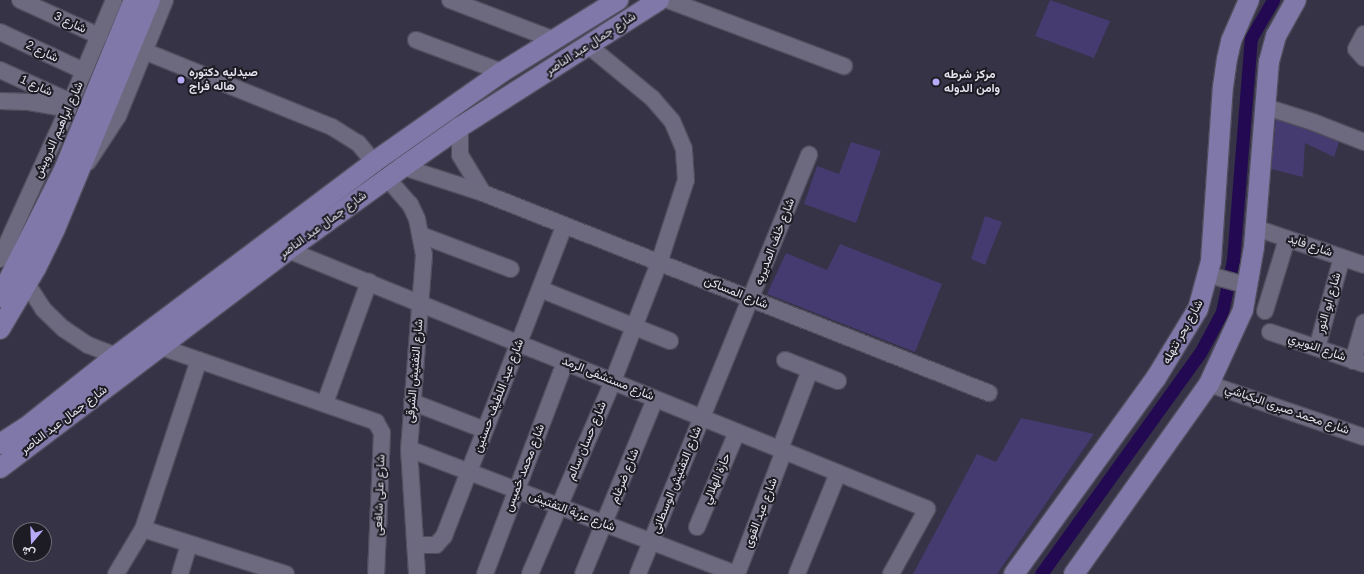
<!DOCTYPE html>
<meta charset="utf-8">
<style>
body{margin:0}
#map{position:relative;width:1364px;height:574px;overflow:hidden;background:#353345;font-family:Helvetica,Vazirmatn,sans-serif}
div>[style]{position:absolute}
.green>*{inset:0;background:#453b70}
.canal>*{height:13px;margin:-6.5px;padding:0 6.5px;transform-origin:6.5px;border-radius:6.5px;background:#230951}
.roads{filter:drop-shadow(1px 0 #504e5d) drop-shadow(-1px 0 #504e5d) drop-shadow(0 1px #504e5d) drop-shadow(0 -1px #504e5d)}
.minor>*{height:16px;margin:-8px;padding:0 8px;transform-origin:8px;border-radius:8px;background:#6d6a80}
.major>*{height:20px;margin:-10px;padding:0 10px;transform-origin:10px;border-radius:10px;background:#7f78a8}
.dots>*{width:11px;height:11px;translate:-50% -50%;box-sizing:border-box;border:2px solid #1d1c24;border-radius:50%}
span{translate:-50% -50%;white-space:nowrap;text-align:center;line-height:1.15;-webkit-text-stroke:4px #1d1c24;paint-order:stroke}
.street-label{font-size:12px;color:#e2e1ed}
.poi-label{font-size:12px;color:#e2e1ed;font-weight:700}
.left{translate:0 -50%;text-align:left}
.north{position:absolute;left:12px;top:522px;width:40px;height:40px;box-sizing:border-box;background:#1d1c24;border:1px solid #6c6b74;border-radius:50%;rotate:199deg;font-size:11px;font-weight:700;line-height:16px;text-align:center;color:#e2e1ed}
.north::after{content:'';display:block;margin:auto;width:14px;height:18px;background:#b7abf8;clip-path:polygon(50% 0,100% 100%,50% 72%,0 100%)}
</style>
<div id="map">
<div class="green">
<div style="clip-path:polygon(1050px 0,1110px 21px,1094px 58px,1035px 36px)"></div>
<div style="clip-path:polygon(1276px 118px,1308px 127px,1339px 142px,1334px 157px,1305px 143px,1303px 177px,1271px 169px)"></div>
<div style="clip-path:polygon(851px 142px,881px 151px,856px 223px,804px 204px,817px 166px,839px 174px)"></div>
<div style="clip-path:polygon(985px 216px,1002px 222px,985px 265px,971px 259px)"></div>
<div style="clip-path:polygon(840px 244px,942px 284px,915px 352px,767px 294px,786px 253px,827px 270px)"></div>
<div style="clip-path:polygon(1021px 418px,1094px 434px,997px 574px,913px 574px,977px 454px,996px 462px)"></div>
</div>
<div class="canal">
<div style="left:1041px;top:574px;width:272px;rotate:-54.3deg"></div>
<div style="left:1200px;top:353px;width:47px;rotate:-61.8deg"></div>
<div style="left:1222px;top:312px;width:53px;rotate:-78.1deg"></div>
<div style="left:1233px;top:260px;width:223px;rotate:-85.4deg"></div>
<div style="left:1251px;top:38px;width:44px;rotate:-59.9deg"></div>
</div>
<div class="roads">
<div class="minor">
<div style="left:20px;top:0;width:87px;rotate:24.5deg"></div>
<div style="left:450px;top:0;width:112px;rotate:20.9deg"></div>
<div style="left:668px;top:0;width:188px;rotate:20.6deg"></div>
<div style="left:0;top:32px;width:93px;rotate:24.9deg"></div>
<div style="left:1364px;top:34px;width:17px;rotate:118deg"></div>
<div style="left:1356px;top:49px;width:12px;rotate:48deg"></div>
<div style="left:416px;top:40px;width:92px;rotate:20.4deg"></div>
<div style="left:144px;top:51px;width:203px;rotate:22deg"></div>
<div style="left:332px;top:127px;width:31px;rotate:32deg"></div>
<div style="left:358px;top:143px;width:25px;rotate:50deg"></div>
<div style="left:0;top:70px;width:78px;rotate:24.3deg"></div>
<div style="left:0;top:101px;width:29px;rotate:2deg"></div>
<div style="left:29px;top:102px;width:40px;rotate:10deg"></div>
<div style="left:1266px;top:107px;width:49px;rotate:17.7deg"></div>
<div style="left:1313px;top:122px;width:55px;rotate:21.4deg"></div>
<div style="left:460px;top:127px;width:28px;rotate:90deg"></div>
<div style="left:460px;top:155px;width:44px;rotate:58.8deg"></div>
<div style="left:88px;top:162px;width:55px;rotate:-56.9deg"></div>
<div style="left:118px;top:116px;width:125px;rotate:-67.9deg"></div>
<div style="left:403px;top:167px;width:84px;rotate:18deg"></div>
<div style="left:483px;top:193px;width:544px;rotate:21.57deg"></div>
<div style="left:387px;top:178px;width:35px;rotate:49deg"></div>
<div style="left:410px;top:204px;width:17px;rotate:65deg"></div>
<div style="left:417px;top:219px;width:37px;rotate:79deg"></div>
<div style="left:424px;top:255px;width:195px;rotate:94.4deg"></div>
<div style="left:409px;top:449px;width:125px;rotate:86.3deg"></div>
<div style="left:1256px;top:228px;width:114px;rotate:18.9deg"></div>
<div style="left:421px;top:235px;width:96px;rotate:20.7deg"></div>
<div style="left:288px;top:250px;width:689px;rotate:22.06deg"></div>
<div style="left:927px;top:509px;width:74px;rotate:119deg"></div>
<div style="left:0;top:259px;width:165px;rotate:-65.6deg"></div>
<div style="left:68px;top:109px;width:118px;rotate:-67.1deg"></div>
<div style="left:1209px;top:275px;width:41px;rotate:15.4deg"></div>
<div style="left:27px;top:284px;width:30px;rotate:57deg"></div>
<div style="left:43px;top:309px;width:29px;rotate:44deg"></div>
<div style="left:64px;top:329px;width:29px;rotate:34deg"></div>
<div style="left:88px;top:345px;width:30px;rotate:21deg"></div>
<div style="left:540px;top:289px;width:140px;rotate:21.8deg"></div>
<div style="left:1265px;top:311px;width:75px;rotate:-73deg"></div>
<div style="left:1270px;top:332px;width:99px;rotate:18.8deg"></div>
<div style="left:161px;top:347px;width:228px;rotate:19.2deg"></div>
<div style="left:376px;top:422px;width:13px;rotate:61deg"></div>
<div style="left:382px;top:433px;width:141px;rotate:92.4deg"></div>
<div style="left:1317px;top:348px;width:94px;rotate:-74.6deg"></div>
<div style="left:785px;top:360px;width:57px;rotate:21.6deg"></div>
<div style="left:1353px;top:361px;width:40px;rotate:-74deg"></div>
<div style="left:1209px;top:384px;width:164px;rotate:18.9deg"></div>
<div style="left:412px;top:402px;width:78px;rotate:21deg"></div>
<div style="left:325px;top:403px;width:129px;rotate:-70deg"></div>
<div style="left:409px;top:449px;width:350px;rotate:20.9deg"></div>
<div style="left:780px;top:449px;width:85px;rotate:-69.2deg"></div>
<div style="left:697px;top:527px;width:103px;rotate:-67.2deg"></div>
<div style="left:143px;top:529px;width:150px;rotate:17.5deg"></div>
<div style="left:415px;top:545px;width:21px"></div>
<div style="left:436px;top:545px;width:12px;rotate:-48deg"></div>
<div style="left:444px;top:536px;width:332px;rotate:-68.8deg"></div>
<div style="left:116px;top:574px;width:52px;rotate:-59deg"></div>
<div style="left:143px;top:529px;width:178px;rotate:-71.7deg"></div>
<div style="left:180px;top:574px;width:31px;rotate:-73deg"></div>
<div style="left:485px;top:574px;width:227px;rotate:-69.3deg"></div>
<div style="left:530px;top:574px;width:210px;rotate:-66.7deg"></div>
<div style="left:613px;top:381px;width:127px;rotate:-68.7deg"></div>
<div style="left:659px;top:263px;width:87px;rotate:-72deg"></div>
<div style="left:686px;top:180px;width:31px;rotate:-94deg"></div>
<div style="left:684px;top:149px;width:30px;rotate:-113deg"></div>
<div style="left:672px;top:121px;width:30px;rotate:-131deg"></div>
<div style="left:652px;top:98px;width:82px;rotate:-140.5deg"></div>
<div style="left:583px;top:574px;width:189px;rotate:-67.6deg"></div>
<div style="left:638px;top:574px;width:453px;rotate:-67.8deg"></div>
<div style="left:737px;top:574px;width:132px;rotate:-69.1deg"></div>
<div style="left:797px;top:574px;width:109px;rotate:-67.9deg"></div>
</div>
<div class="major">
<div style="left:0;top:297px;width:140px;rotate:-63.3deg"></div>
<div style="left:63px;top:172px;width:186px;rotate:-67.6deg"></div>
<div style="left:0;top:329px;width:71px;rotate:-59.5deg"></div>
<div style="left:36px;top:268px;width:43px;rotate:-64deg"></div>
<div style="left:55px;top:229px;width:248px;rotate:-67.5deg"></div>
<div style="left:0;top:444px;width:30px;rotate:-33deg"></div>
<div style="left:25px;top:428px;width:116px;rotate:-38.4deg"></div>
<div style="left:116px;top:356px;width:323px;rotate:-36.9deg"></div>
<div style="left:374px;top:162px;width:156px;rotate:-35.1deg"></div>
<div style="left:502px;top:72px;width:137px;rotate:-31.8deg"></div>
<div style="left:0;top:468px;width:361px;rotate:-37.1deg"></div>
<div style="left:288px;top:250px;width:142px;rotate:-35.8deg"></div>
<div style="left:403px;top:167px;width:70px;rotate:-35.1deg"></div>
<div style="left:460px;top:127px;width:236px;rotate:-32.5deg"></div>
<div style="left:1014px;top:574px;width:242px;rotate:-54.1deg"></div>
<div style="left:1156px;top:378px;width:81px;rotate:-58.7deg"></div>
<div style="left:1198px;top:309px;width:50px;rotate:-74.8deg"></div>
<div style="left:1211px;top:261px;width:174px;rotate:-86.1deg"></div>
<div style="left:1223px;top:87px;width:28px;rotate:-82deg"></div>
<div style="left:1227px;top:59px;width:18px;rotate:-77deg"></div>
<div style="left:1231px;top:41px;width:45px;rotate:-66.3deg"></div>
<div style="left:1074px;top:574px;width:233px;rotate:-54.6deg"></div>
<div style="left:1209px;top:384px;width:81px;rotate:-65.3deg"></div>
<div style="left:1243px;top:310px;width:64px;rotate:-80.1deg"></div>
<div style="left:1254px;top:247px;width:186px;rotate:-85.4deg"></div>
<div style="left:1269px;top:62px;width:27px;rotate:-75deg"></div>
<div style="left:1276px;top:36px;width:41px;rotate:-60.9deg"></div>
</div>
</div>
<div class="dots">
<div style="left:181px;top:80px;background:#b7abf8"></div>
<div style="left:936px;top:82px;background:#b7abf8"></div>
</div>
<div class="street-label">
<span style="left:70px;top:23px;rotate:25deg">شارع 3</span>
<span style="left:591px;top:44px;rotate:-33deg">شارع جمال عبد الناصر</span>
<span style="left:42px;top:52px;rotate:25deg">شارع 2</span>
<span style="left:36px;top:86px;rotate:24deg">شارع 1</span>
<span style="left:59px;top:130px;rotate:-66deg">شارع ابراهيم الدرويش</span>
<span style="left:323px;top:225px;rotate:-36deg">شارع جمال عبد الناصر</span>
<span style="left:775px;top:242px;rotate:-69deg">شارع خلف المديريه</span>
<span style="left:1310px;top:246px;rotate:19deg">شارع فايد</span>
<span style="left:736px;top:293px;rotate:22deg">شارع المساكن</span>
<span style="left:1329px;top:303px;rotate:-74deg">شارع ابو النور</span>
<span style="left:1183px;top:332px;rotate:-61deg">شارع بحر تنهله</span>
<span style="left:1317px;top:348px;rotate:19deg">شارع النويري</span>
<span style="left:415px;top:371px;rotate:-85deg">شارع التفتيش الشرقى</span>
<span style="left:608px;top:379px;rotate:22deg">شارع مستشفى الرمد</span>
<span style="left:499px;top:396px;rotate:-69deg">شارع عبد اللطيف حسنين</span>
<span style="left:1287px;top:410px;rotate:19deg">شارع محمد صبرى البكباشي</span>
<span style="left:64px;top:420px;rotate:-37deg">شارع جمال عبد الناصر</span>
<span style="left:587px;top:441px;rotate:-67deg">شارع حسان سالم</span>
<span style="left:525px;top:468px;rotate:-69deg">شارع محمد خميس</span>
<span style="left:625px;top:476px;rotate:-68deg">شارع ضرغام</span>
<span style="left:717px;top:479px;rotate:-67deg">حارة الهلالي</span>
<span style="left:677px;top:480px;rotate:-68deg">شارع التفتيش الوسطانى</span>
<span style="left:380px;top:495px;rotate:-88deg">شارع على شافعى</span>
<span style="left:572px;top:512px;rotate:21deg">شارع عزبة التفتيش</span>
<span style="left:761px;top:513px;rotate:-69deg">شارع عبد القوى</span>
</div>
<div class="poi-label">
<span class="left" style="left:189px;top:80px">صيدليه دكتوره<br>هاله فراج</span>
<span class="left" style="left:944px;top:82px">مركز شرطه<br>وامن الدوله</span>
</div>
<div class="north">ش</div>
</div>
